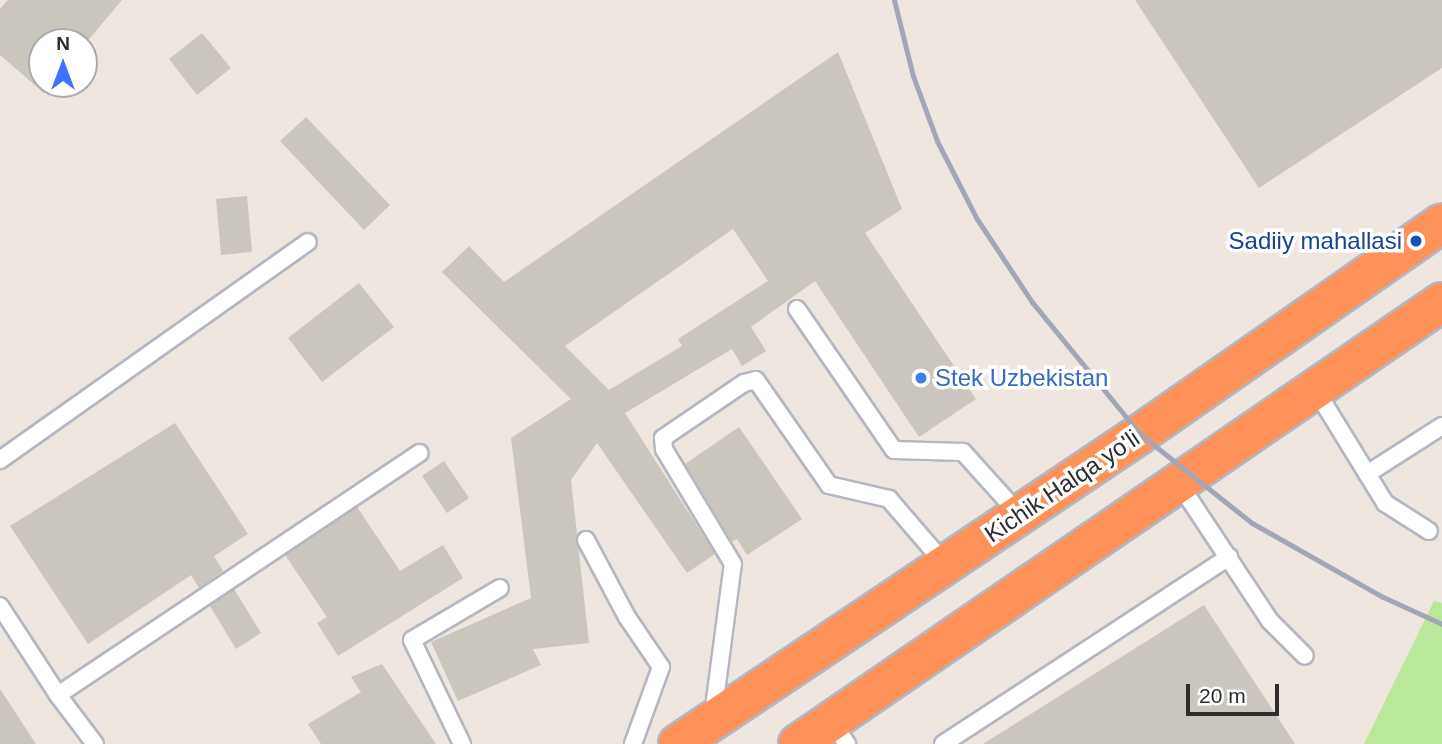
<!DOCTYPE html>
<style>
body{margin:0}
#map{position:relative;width:1442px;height:744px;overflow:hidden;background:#efe6df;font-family:Helvetica,sans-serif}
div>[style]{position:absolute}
.green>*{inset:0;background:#bbe79a}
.building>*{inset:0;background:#cac5bd}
.roads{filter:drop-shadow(2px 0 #b3b7c1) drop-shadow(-2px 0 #b3b7c1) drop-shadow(0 2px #b3b7c1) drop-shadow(0 -2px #b3b7c1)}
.lane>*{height:16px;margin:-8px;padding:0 8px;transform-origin:8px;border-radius:8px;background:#fff}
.highway>*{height:38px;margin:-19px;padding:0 19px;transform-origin:19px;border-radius:19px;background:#ff925a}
.rail>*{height:5px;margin:-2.5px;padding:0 2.5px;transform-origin:2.5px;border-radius:2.5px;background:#a1a7b8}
.dots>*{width:19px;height:19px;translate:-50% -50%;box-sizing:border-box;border:4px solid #fff;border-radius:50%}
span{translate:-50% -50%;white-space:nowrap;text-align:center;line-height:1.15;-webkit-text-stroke:7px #fff;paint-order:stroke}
.transit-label{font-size:24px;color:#164399}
.right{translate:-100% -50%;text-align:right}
.shop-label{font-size:24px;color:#366cbe}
.left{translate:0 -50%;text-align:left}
.street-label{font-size:24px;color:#2d2d2d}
.north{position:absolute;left:28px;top:28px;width:70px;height:70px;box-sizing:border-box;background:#fff;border:2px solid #ababab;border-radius:50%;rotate:0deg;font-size:19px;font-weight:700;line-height:28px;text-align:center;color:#2d2d2d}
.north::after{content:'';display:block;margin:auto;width:24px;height:32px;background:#3c73ff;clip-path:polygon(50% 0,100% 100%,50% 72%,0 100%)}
.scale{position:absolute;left:1186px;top:684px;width:93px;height:32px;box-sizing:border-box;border:4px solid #2d2d2d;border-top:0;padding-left:9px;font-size:21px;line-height:24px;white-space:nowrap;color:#2d2d2d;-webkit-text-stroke:5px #fff;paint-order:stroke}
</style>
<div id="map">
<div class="green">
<div style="clip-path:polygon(1434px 601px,1442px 603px,1442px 744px,1364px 744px)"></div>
</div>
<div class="building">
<div style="clip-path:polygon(8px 0,122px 0,84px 45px,42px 42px,42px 84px,51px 84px,44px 93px,0 55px,0 9px)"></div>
<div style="clip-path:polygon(1135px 0,1442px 0,1442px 68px,1259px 188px)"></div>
<div style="clip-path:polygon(202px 33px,231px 68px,197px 95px,169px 59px)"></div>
<div style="clip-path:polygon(evenodd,838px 52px,902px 209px,865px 233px,976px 399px,919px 437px,815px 281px,751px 327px,766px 351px,742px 366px,732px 349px,625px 413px,715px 554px,687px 573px,597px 443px,571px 480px,589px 643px,533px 649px,541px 665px,458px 701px,431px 642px,531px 598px,511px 438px,571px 399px,442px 272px,469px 246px,504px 282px,838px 52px,733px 229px,768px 281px,678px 339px,682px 346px,609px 390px,565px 346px,733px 229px)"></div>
<div style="clip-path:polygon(306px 117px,390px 205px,364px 230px,280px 141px)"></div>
<div style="clip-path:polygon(247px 196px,252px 252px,221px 255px,216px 199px)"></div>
<div style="clip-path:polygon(359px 283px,394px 327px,322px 382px,288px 338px)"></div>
<div style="clip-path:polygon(175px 423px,248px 534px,214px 556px,223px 571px,199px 588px,191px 575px,88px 644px,10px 526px)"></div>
<div style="clip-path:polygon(739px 427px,802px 519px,747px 555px,737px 539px,732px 542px,685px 464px)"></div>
<div style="clip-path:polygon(444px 461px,469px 498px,447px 513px,422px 476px)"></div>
<div style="clip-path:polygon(357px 507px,400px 571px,443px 545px,463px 578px,338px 656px,317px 623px,327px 617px,285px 555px)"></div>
<div style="clip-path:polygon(234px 589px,261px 633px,236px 649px,210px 606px)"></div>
<div style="clip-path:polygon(1204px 605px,1295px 744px,983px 744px)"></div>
<div style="clip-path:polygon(382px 664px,436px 744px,321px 744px,308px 724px,361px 692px,351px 677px)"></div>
<div style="clip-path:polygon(0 689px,36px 744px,0 744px)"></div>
</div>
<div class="roads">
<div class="lane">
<div style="left:797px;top:309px;width:171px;rotate:55.5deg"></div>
<div style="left:894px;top:450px;width:69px;rotate:1.7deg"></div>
<div style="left:963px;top:452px;width:84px;rotate:47.9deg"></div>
<div style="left:1315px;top:389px;width:134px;rotate:58.4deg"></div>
<div style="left:1385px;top:503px;width:52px;rotate:32.5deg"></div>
<div style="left:0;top:460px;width:377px;rotate:-35.3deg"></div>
<div style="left:1367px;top:474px;width:89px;rotate:-32.6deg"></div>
<div style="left:1178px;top:482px;width:167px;rotate:56.5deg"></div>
<div style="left:1270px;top:621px;width:49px;rotate:45deg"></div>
<div style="left:586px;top:540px;width:87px;rotate:62deg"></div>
<div style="left:627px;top:617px;width:60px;rotate:55.8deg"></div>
<div style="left:661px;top:667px;width:82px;rotate:110deg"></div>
<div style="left:0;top:606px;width:106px;rotate:56.9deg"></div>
<div style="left:713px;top:715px;width:152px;rotate:-82.5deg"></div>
<div style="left:733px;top:564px;width:134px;rotate:-121deg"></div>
<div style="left:664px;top:449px;width:11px;rotate:-95deg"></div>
<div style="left:663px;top:438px;width:98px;rotate:-34.2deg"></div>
<div style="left:744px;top:383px;width:12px;rotate:-14deg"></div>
<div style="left:756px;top:380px;width:128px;rotate:55.2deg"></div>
<div style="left:829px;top:485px;width:62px;rotate:13.1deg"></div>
<div style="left:889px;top:499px;width:86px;rotate:49.3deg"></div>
<div style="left:831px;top:721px;width:28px;rotate:55deg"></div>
<div style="left:95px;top:744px;width:61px;rotate:-127.1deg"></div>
<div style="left:58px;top:695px;width:435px;rotate:-33.8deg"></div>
<div style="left:462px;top:744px;width:115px;rotate:-115.7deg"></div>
<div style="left:412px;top:640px;width:102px;rotate:-30.6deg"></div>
<div style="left:943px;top:744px;width:342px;rotate:-33.2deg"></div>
</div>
<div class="highway">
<div style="left:678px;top:744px;width:556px;rotate:-33.86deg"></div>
<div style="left:1140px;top:434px;width:368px;rotate:-34.9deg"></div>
<div style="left:798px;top:744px;width:781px;rotate:-34.46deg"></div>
</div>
</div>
<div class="rail">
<div style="left:894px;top:0;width:78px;rotate:76deg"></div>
<div style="left:913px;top:76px;width:69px;rotate:69.7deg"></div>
<div style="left:937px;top:141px;width:88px;rotate:62.9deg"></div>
<div style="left:977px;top:219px;width:100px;rotate:56.5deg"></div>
<div style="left:1032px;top:302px;width:171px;rotate:50.7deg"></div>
<div style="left:1140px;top:434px;width:143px;rotate:38.5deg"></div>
<div style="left:1252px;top:523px;width:150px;rotate:29.5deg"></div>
<div style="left:1383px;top:597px;width:65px;rotate:24.6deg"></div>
</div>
<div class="dots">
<div style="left:1416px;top:241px;background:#1a4fb4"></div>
<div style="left:921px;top:378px;background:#3f7fe0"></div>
</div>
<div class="transit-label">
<span class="right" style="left:1402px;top:241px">Sadiiy mahallasi</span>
</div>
<div class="shop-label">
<span class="left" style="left:935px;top:378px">Stek Uzbekistan</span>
</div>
<div class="street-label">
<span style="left:1062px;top:486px;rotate:-34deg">Kichik Halqa yo'li</span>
</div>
<div class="north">N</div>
<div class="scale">20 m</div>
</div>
